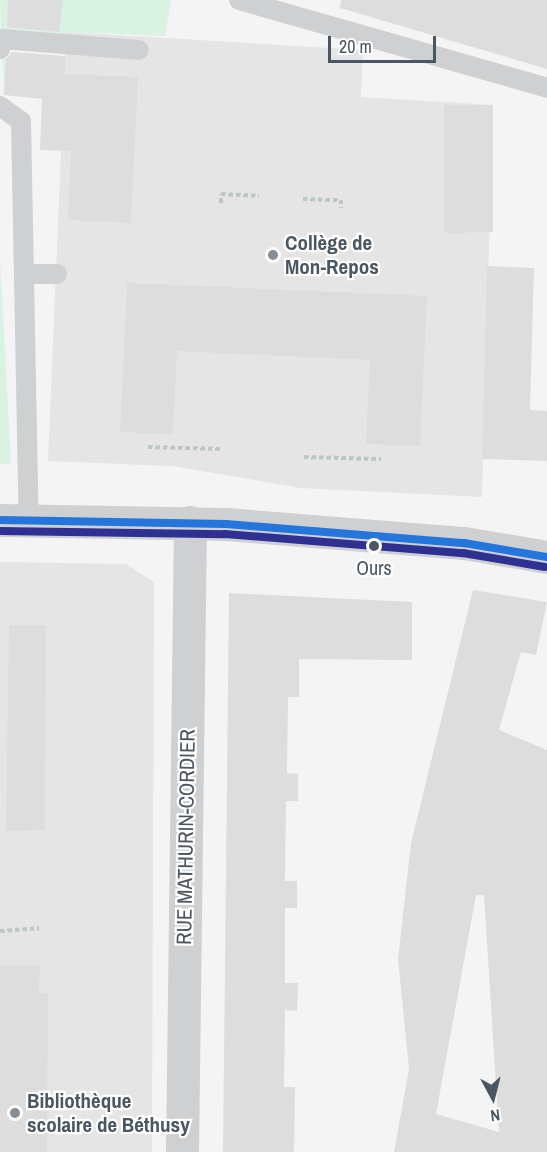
<!DOCTYPE html>
<meta charset="utf-8">
<style>
body{margin:0}
#map{position:relative;width:547px;height:1152px;overflow:hidden;background:#f4f4f4;font-family:"Archivo Narrow",sans-serif}
div>[style]{position:absolute}
.education>*{inset:0;background:#e6e5e6}
.green>*{inset:0;background:#d9f2e3}
.building>*{inset:0;background:#ddddde}
.path>*{height:4px;margin-top:-2px;transform-origin:0;background:repeating-linear-gradient(90deg,#bcc7c4 0 4.5px,transparent 0 7.5px)}
.service>*{height:20px;margin:-10px;padding:0 10px;transform-origin:10px;border-radius:10px;background:#ced0d2}
.minor>*{height:33px;margin:-16.5px;padding:0 16.5px;transform-origin:16.5px;border-radius:16.5px;background:#ced0d2}
.tertiary>*{height:33px;margin:-16.5px;padding:0 16.5px;transform-origin:16.5px;border-radius:16.5px;background:#ced0d2}
.bus-1>*{height:8px;margin:-4px;padding:0 4px;transform-origin:4px;border-radius:4px;background:#2475dc}
.bus-2>*{height:8px;margin:-4px;padding:0 4px;transform-origin:4px;border-radius:4px;background:#2e3192}
.dots>*{width:16px;height:16px;translate:-50% -50%;box-sizing:border-box;border:3px solid #fff;border-radius:50%}
span{translate:-50% -50%;white-space:nowrap;text-align:center;line-height:1.15;-webkit-text-stroke:4.5px #fff;paint-order:stroke}
.bus-label{font-size:20px;color:#4a5661}
.poi-label{font-size:21px;color:#4a5661;font-weight:700}
.left{translate:0 -50%;text-align:left}
.street-label{font-size:21px;color:#4a5661}
.north{position:absolute;left:463px;top:1068px;width:60px;height:60px;-webkit-text-stroke:4px #fff;paint-order:stroke;rotate:173deg;font-size:16px;font-weight:700;line-height:24px;text-align:center;color:#4a5661}
.north::after{content:'';display:block;margin:auto;width:21px;height:27px;background:#4a5661;clip-path:polygon(50% 0,100% 100%,50% 72%,0 100%)}
.scale{position:absolute;left:328px;top:36px;width:108px;height:27px;box-sizing:border-box;border:3px solid #4a5661;border-top:0;padding-left:8px;font-size:18px;line-height:21px;white-space:nowrap;color:#4a5661;-webkit-text-stroke:4px #fff;paint-order:stroke}
</style>
<div id="map">
<div class="education">
<div style="clip-path:polygon(66px 32px,363px 50px,361px 97px,493px 105px,482px 497px,301px 488px,172px 466px,48px 461px)"></div>
<div style="clip-path:polygon(0 562px,126px 564px,154px 582px,152px 1152px,0 1152px)"></div>
</div>
<div class="green">
<div style="clip-path:polygon(0 0,171px 0,165px 36px,67px 32px,65px 51px,6px 49px,4px 98px)"></div>
<div style="clip-path:polygon(0 258px,11px 463px,0 464px)"></div>
</div>
<div class="building">
<div style="clip-path:polygon(8px 0,63px 0,59px 32px,7px 27px)"></div>
<div style="clip-path:polygon(341px 0,547px 0,547px 69px,340px 8px)"></div>
<div style="clip-path:polygon(12px 52px,65px 56px,65px 74px,138px 77px,131px 223px,68px 220px,71px 151px,40px 150px,42px 99px,4px 95px,6px 59px)"></div>
<div style="clip-path:polygon(444px 105px,493px 105px,493px 232px,444px 233px)"></div>
<div style="clip-path:polygon(487px 266px,534px 268px,530px 410px,547px 411px,547px 461px,482px 459px)"></div>
<div style="clip-path:polygon(127px 283px,427px 296px,420px 446px,366px 444px,370px 360px,177px 351px,173px 434px,120px 432px)"></div>
<div style="clip-path:polygon(evenodd,473px 590px,547px 602px,536px 655px,521px 652px,499px 730px,547px 750px,547px 1152px,394px 1152px,409px 1069px,398px 959px,411px 843px,473px 590px,476px 895px,484px 895px,499px 1132px,436px 1114px,476px 895px)"></div>
<div style="clip-path:polygon(229px 593px,412px 602px,412px 660px,299px 659px,299px 697px,288px 697px,287px 773px,298px 774px,298px 801px,286px 801px,285px 881px,297px 881px,297px 908px,285px 908px,285px 983px,298px 983px,297px 1011px,285px 1010px,284px 1087px,295px 1087px,294px 1152px,223px 1152px)"></div>
<div style="clip-path:polygon(9px 625px,46px 625px,45px 830px,6px 831px)"></div>
<div style="clip-path:polygon(0 965px,40px 965px,39px 993px,48px 994px,47px 1152px,0 1152px)"></div>
</div>
<div class="path">
<div style="left:303px;top:199px;width:38px;rotate:2deg"></div>
<div style="left:341px;top:200px;width:8px;rotate:90deg"></div>
<div style="left:221px;top:203px;width:9px;rotate:-90deg"></div>
<div style="left:221px;top:194px;width:38px;rotate:3deg"></div>
<div style="left:148px;top:447px;width:74px;rotate:1.5deg"></div>
<div style="left:304px;top:457px;width:77px;rotate:1.5deg"></div>
<div style="left:0;top:931px;width:39px;rotate:-4deg"></div>
</div>
<div class="service">
<div style="left:239px;top:0;width:320px;rotate:15.9deg"></div>
<div style="left:0;top:49px;width:10px;rotate:-79deg"></div>
<div style="left:2px;top:39px;width:137px;rotate:4.6deg"></div>
<div style="left:0;top:106px;width:26px;rotate:36deg"></div>
<div style="left:21px;top:121px;width:399px;rotate:88.9deg"></div>
<div style="left:24px;top:274px;width:33px"></div>
</div>
<div class="minor">
<div style="left:182px;top:1152px;width:630px;rotate:-89.27deg"></div>
</div>
<div class="tertiary">
<div style="left:0;top:520px;width:226px;rotate:1deg"></div>
<div style="left:226px;top:524px;width:239px;rotate:4.6deg"></div>
<div style="left:464px;top:543px;width:84px;rotate:9.6deg"></div>
</div>
<div class="bus-1">
<div style="left:0;top:520px;width:226px;rotate:1deg"></div>
<div style="left:226px;top:524px;width:239px;rotate:4.6deg"></div>
<div style="left:464px;top:543px;width:84px;rotate:9.6deg"></div>
</div>
<div class="bus-2">
<div style="left:0;top:531px;width:225px;rotate:0.8deg"></div>
<div style="left:225px;top:534px;width:239px;rotate:4.6deg"></div>
<div style="left:463px;top:553px;width:83px;rotate:9.7deg"></div>
</div>
<div class="dots">
<div style="left:273px;top:255px;background:#868d94"></div>
<div style="left:374px;top:546px;background:#4a5661"></div>
<div style="left:15px;top:1113px;background:#868d94"></div>
</div>
<div class="bus-label">
<span style="left:374px;top:567px">Ours</span>
</div>
<div class="poi-label">
<span class="left" style="left:285px;top:255px">Collège de<br>Mon-Repos</span>
<span class="left" style="left:27px;top:1113px">Bibliothèque<br>scolaire de Béthusy</span>
</div>
<div class="street-label">
<span style="left:186px;top:837px;rotate:-89deg">RUE MATHURIN-CORDIER</span>
</div>
<div class="north">N</div>
<div class="scale">20 m</div>
</div>
